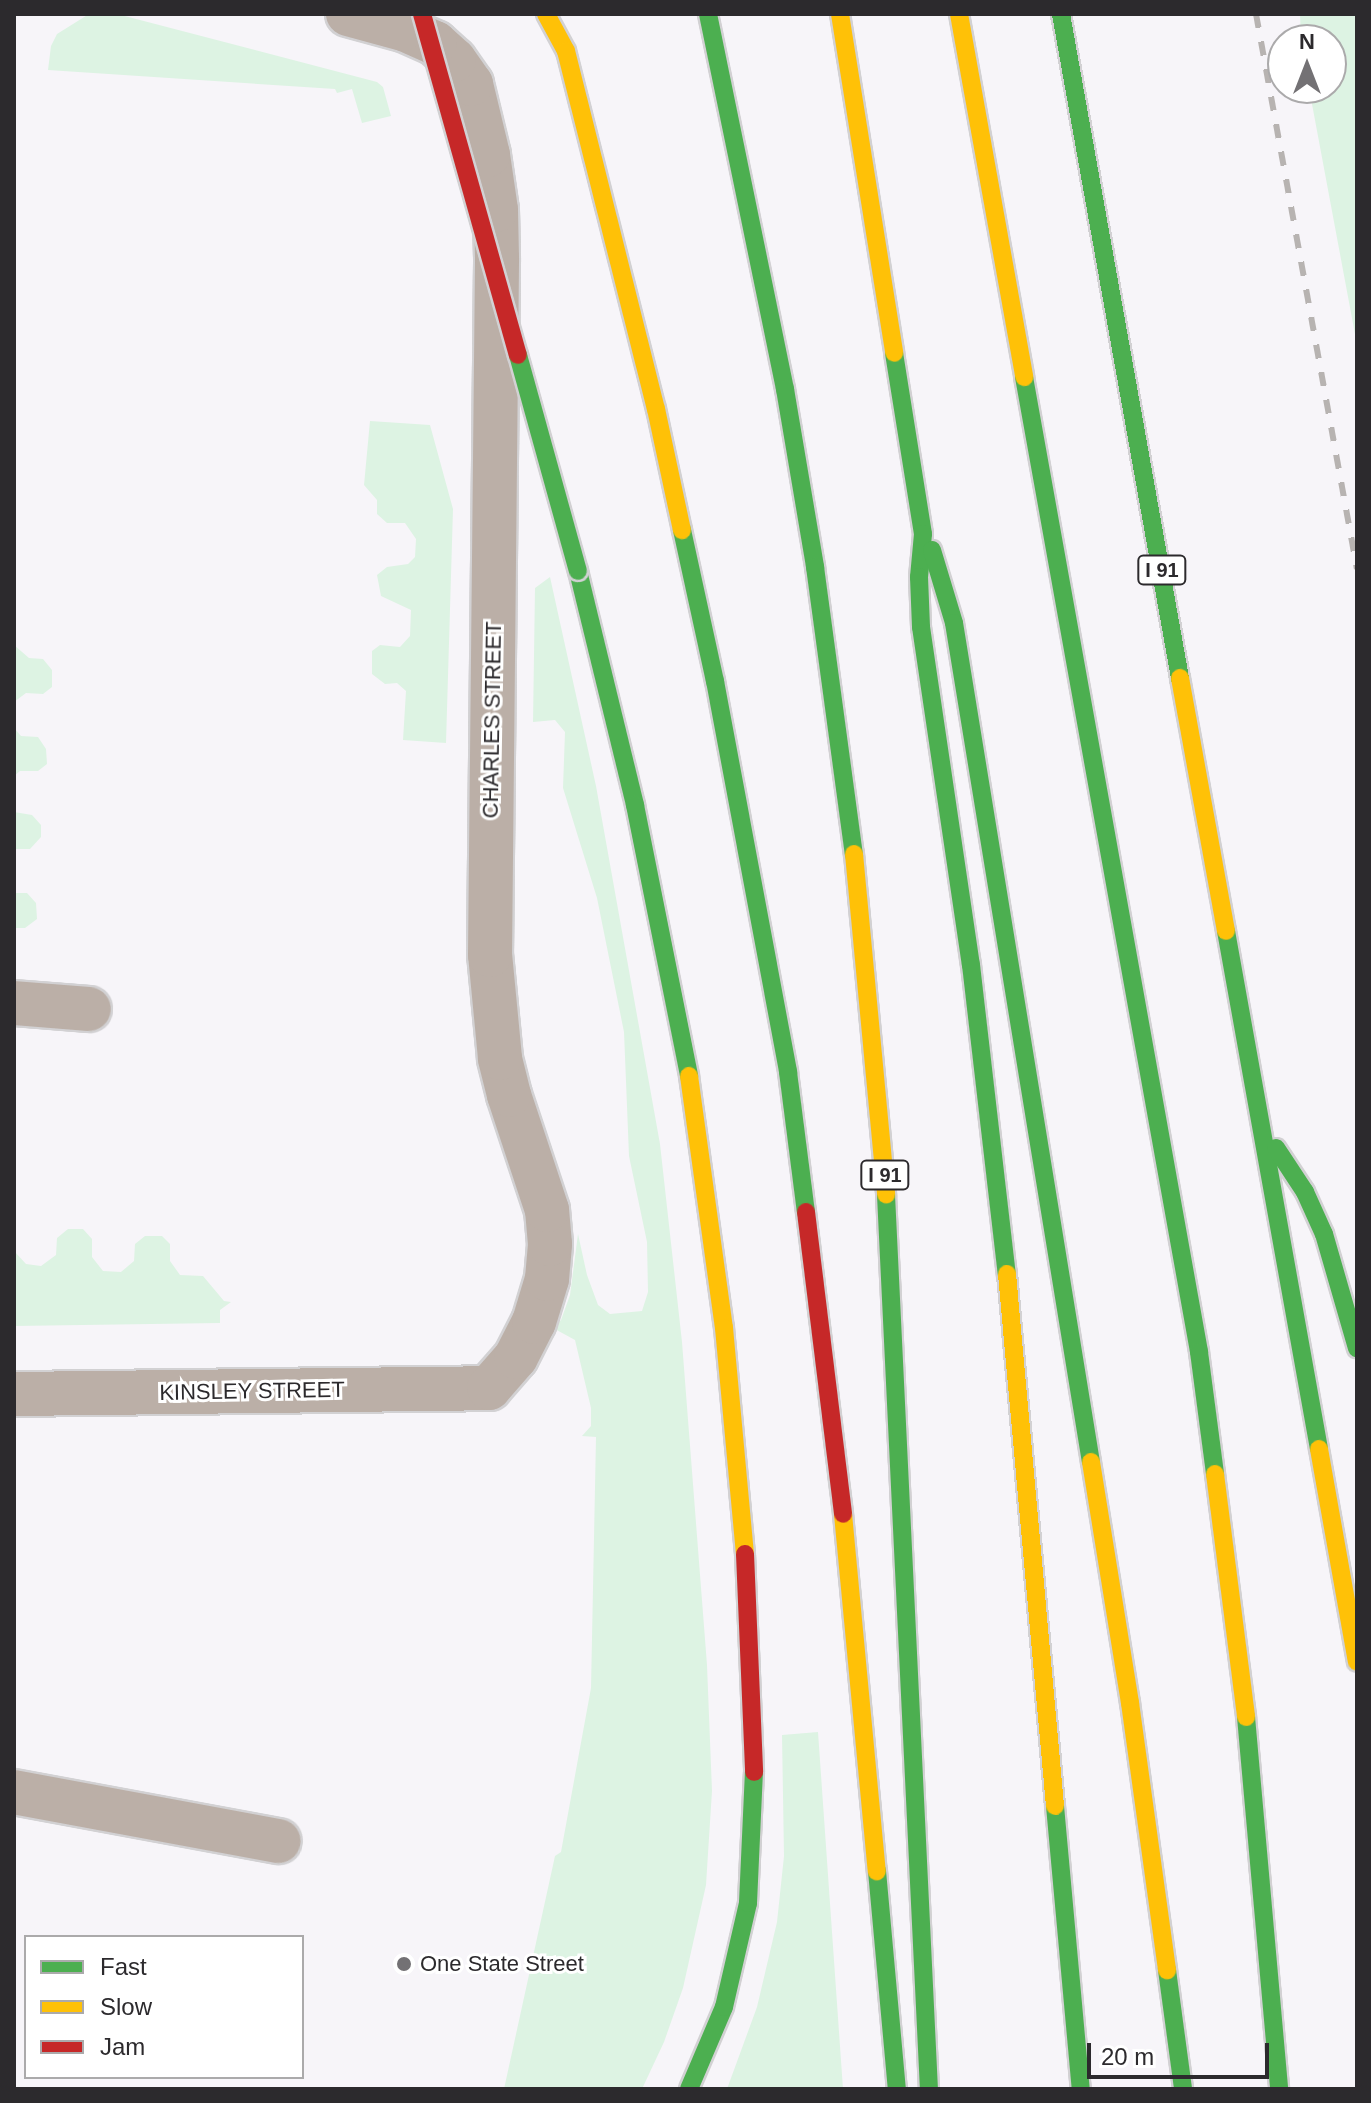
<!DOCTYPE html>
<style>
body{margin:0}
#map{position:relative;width:1371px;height:2103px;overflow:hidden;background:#f7f5f9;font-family:Arial,sans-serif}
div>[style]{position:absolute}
.green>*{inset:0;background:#ddf3e3}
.roads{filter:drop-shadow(2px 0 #d2d1d3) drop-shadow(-2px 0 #d2d1d3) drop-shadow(0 2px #d2d1d3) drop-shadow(0 -2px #d2d1d3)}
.street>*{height:44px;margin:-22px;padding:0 22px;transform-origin:22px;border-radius:22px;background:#bbafa7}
.fast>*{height:18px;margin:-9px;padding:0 9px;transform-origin:9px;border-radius:9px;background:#4caf50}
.slow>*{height:18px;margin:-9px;padding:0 9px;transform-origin:9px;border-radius:9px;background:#ffc107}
.jam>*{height:18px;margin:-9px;padding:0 9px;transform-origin:9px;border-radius:9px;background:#c62828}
.rail>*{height:6px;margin-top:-3px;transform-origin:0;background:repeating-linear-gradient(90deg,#b7b3b1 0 14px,transparent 0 28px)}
.bridges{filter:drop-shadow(2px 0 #d2d1d3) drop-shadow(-2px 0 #d2d1d3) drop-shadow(0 2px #d2d1d3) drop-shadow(0 -2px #d2d1d3)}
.fast-bridge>*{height:18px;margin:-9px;padding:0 9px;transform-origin:9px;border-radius:9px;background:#4caf50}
.jam-bridge>*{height:18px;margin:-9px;padding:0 9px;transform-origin:9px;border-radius:9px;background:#c62828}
.dots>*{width:22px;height:22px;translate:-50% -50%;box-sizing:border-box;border:4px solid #fff;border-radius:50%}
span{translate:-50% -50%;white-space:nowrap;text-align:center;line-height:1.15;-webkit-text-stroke:6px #fff;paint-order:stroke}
.shield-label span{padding:2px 6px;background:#fff;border:2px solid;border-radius:6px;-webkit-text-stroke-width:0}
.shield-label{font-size:20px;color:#2c2a2d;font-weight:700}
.street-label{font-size:22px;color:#2c2a2d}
.poi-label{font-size:22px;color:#2c2a2d}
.left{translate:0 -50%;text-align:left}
.frame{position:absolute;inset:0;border:16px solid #2c2a2d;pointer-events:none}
.legend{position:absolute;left:24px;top:1935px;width:280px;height:144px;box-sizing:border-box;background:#fff;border:2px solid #abaaab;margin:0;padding:10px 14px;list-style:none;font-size:24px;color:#2c2a2d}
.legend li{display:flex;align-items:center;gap:16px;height:40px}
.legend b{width:40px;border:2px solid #abaaab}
.north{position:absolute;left:1267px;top:24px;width:80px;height:80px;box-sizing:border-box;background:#fff;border:2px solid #abaaab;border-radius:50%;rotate:0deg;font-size:22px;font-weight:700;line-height:32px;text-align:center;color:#2c2a2d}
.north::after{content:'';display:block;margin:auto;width:28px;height:36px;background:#737174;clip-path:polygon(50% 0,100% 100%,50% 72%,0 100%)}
.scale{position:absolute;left:1087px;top:2043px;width:182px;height:36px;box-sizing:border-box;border:4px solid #2c2a2d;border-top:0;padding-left:10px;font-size:24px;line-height:28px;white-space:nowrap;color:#2c2a2d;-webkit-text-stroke:6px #fff;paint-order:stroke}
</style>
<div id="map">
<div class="green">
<div style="clip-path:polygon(89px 14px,117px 14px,377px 82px,383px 87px,391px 116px,362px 123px,352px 89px,337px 93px,335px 89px,48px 70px,51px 46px,57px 34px)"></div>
<div style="clip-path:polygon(1300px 14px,1357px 14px,1357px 345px,1309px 88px,1331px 88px,1331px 40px,1301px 40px)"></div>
<div style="clip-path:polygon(370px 421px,430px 425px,453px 509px,446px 743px,403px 740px,406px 691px,397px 683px,385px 684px,372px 674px,372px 651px,380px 645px,400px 647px,410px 636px,411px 610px,381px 596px,377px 575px,387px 567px,408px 564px,415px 557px,416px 539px,405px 523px,387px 523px,377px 514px,377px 500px,364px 485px)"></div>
<div style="clip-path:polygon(550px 577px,596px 786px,660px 1144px,682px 1342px,707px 1665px,712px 1791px,706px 1885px,683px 1988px,664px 2042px,642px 2089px,504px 2089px,555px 1856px,561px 1852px,591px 1688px,596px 1437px,582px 1436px,591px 1426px,591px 1408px,575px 1340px,553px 1328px,561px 1320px,570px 1295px,578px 1234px,587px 1275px,598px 1305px,610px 1314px,642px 1311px,648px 1292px,647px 1242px,629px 1156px,624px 1032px,597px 898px,563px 788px,565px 732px,555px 720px,533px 722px,535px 588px)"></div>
<div style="clip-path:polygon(14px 645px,29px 658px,43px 659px,52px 670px,52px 687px,43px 694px,26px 693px,14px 702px)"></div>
<div style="clip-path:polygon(14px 728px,21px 736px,38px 737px,46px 749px,47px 764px,38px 771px,20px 771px,14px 776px)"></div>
<div style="clip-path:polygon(14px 812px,32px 815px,41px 825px,41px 837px,30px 849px,14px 849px)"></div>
<div style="clip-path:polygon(14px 893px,27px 893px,36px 903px,37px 919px,25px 928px,14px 928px)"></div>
<div style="clip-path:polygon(68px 1229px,83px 1229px,92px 1239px,92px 1257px,103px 1271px,121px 1272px,134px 1261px,135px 1244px,145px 1236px,162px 1236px,170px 1244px,170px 1261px,180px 1275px,203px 1276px,224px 1301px,231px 1302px,220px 1310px,220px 1323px,14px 1326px,14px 1235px,15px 1252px,26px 1264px,41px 1266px,56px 1255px,57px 1238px)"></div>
<div style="clip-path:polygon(818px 1732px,843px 2089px,727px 2089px,757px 2007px,777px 1922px,784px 1856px,782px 1735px)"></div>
</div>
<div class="roads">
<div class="street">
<div style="left:14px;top:1003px;width:75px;rotate:4.6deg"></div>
<div style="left:14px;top:1394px;width:475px;rotate:-0.7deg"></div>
<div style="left:489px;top:1388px;width:41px;rotate:-48.9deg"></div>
<div style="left:516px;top:1357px;width:39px;rotate:-63deg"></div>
<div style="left:534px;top:1322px;width:45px;rotate:-73.2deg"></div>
<div style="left:547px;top:1279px;width:35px;rotate:-85deg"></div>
<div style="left:550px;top:1244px;width:34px;rotate:-95deg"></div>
<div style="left:547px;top:1210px;width:121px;rotate:-108.3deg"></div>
<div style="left:509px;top:1095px;width:38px;rotate:-104deg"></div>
<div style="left:500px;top:1058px;width:103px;rotate:-95.5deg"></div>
<div style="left:490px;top:955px;width:697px;rotate:-89.42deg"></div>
<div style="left:497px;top:258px;width:48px;rotate:-91.2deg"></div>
<div style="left:496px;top:210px;width:56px;rotate:-98.3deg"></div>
<div style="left:488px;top:155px;width:73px;rotate:-103.5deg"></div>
<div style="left:471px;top:84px;width:29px;rotate:-125deg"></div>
<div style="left:454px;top:60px;width:25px;rotate:-138deg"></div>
<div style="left:435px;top:43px;width:35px;rotate:-156deg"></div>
<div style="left:403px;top:29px;width:57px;rotate:-164.7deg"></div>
<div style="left:14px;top:1792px;width:269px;rotate:10.5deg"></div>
</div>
<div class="fast">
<div style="left:708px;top:14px;width:383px;rotate:78.4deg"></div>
<div style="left:785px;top:389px;width:181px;rotate:80.4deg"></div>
<div style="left:815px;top:567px;width:290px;rotate:82.3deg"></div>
<div style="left:1061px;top:14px;width:675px;rotate:79.84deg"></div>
<div style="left:894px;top:353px;width:183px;rotate:80.9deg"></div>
<div style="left:923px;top:534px;width:43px;rotate:95.3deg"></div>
<div style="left:919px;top:577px;width:50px;rotate:87.7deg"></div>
<div style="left:921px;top:627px;width:342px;rotate:81.6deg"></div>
<div style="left:971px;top:965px;width:311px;rotate:83.4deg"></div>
<div style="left:1024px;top:377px;width:991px;rotate:79.82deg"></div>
<div style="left:1199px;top:1352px;width:123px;rotate:82.5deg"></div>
<div style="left:682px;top:530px;width:155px;rotate:77.7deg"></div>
<div style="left:715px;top:681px;width:398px;rotate:79.4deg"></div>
<div style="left:788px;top:1072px;width:141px;rotate:82.7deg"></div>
<div style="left:932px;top:550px;width:76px;rotate:73.2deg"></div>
<div style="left:954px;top:623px;width:850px;rotate:80.73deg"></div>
<div style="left:578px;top:571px;width:241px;rotate:76.3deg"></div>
<div style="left:635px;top:805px;width:276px;rotate:78.7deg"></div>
<div style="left:1226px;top:931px;width:526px;rotate:79.82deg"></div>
<div style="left:1276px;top:1148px;width:53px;rotate:56.6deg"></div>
<div style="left:1305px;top:1192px;width:46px;rotate:65.7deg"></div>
<div style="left:1324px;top:1234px;width:119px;rotate:73.9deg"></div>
<div style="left:886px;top:1195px;width:895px;rotate:87.25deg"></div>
<div style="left:1246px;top:1717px;width:373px;rotate:84.9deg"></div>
<div style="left:1055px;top:1806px;width:284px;rotate:84.8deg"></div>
<div style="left:877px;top:1871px;width:219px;rotate:84.8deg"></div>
<div style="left:1167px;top:1970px;width:120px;rotate:82.3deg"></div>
<div style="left:689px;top:2089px;width:89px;rotate:-66.9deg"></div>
<div style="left:724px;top:2007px;width:107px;rotate:-77deg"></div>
<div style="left:748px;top:1903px;width:131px;rotate:-87.4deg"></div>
</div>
<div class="slow">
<div style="left:546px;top:14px;width:42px;rotate:61.6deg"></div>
<div style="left:566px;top:51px;width:369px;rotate:75.9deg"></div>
<div style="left:656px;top:409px;width:124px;rotate:77.9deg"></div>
<div style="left:840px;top:14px;width:343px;rotate:80.9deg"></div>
<div style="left:959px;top:14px;width:369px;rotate:79.8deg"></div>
<div style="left:1180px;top:678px;width:257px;rotate:79.7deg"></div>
<div style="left:854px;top:854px;width:342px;rotate:84.6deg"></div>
<div style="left:689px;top:1076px;width:254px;rotate:82.1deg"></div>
<div style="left:724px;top:1328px;width:227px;rotate:84.7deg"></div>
<div style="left:1007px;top:1274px;width:534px;rotate:84.84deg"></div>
<div style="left:1319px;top:1449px;width:216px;rotate:79.9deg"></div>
<div style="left:1091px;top:1462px;width:244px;rotate:80.8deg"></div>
<div style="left:1130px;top:1703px;width:270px;rotate:82.1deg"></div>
<div style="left:1215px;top:1474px;width:245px;rotate:82.7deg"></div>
<div style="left:843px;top:1514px;width:359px;rotate:84.6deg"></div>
</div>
<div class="jam">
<div style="left:806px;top:1212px;width:304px;rotate:83deg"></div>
<div style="left:745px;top:1554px;width:218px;rotate:87.6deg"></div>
</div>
</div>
<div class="rail">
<div style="left:1256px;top:14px;width:564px;rotate:79.69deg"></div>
</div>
<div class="bridges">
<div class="fast-bridge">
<div style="left:518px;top:355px;width:224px;rotate:74.5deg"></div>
</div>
<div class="jam-bridge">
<div style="left:422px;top:14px;width:354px;rotate:74.3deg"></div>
</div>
</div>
<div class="dots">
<div style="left:404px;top:1964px;background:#737174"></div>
</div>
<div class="shield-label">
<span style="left:1162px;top:570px">I 91</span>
<span style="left:885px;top:1175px">I 91</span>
</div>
<div class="street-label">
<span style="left:492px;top:720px;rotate:-89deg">CHARLES STREET</span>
<span style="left:252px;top:1391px;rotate:-1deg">KINSLEY STREET</span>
</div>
<div class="poi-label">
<span class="left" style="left:420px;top:1964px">One State Street</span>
</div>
<div class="frame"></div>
<ul class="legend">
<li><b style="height:10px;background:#4caf50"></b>Fast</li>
<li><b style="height:10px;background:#ffc107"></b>Slow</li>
<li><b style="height:10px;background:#c62828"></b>Jam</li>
</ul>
<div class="north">N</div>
<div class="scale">20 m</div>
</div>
